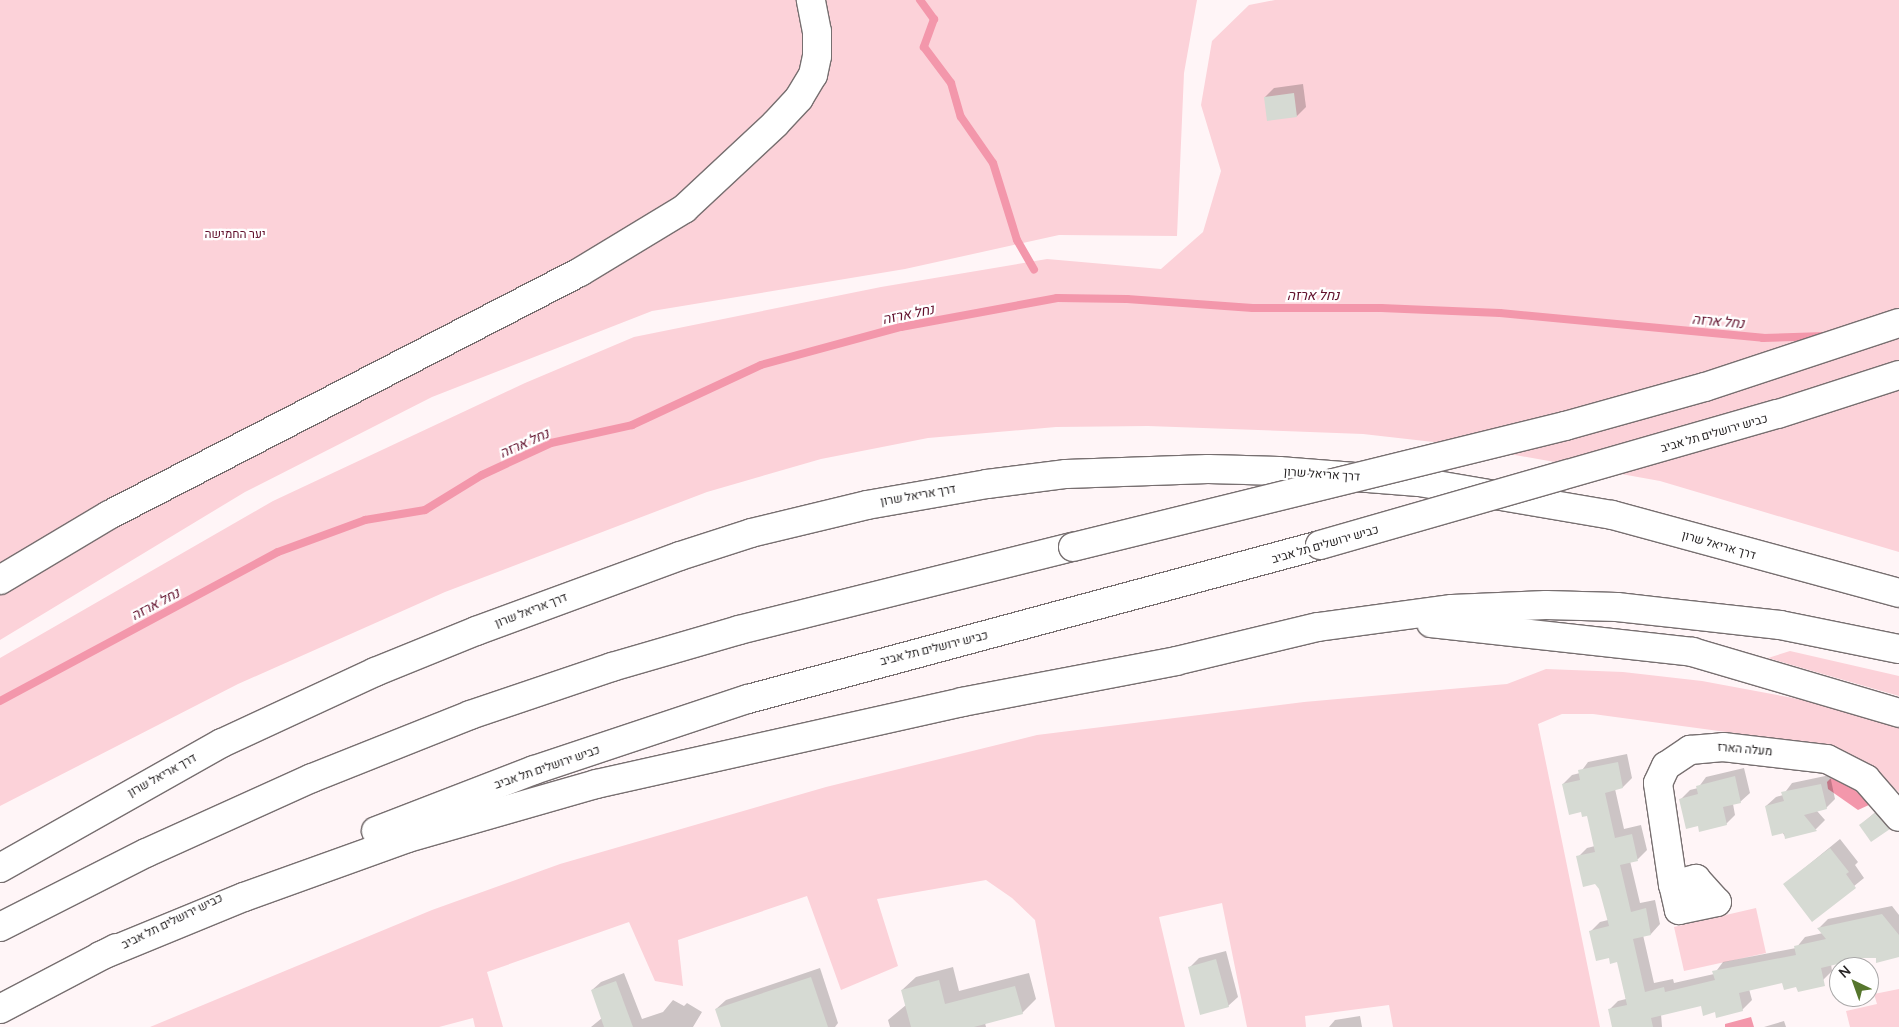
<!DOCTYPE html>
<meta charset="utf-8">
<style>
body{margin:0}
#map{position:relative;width:1899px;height:1027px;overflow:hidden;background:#fff5f7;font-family:Manrope,Heebo,sans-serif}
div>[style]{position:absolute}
.green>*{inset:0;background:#fcd2d9}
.water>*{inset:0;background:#f397ab}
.shadow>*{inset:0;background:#0003}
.stream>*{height:8px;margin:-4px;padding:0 4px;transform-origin:4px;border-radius:4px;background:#f397ab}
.building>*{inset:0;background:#d6dad3}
.roads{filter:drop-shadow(1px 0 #776f70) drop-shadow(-1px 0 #776f70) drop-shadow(0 1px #776f70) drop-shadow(0 -1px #776f70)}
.minor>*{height:28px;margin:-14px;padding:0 14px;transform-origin:14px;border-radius:14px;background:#fff}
.highway>*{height:28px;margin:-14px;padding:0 14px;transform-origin:14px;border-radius:14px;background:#fff}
.bridges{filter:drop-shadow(1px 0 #776f70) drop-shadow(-1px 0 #776f70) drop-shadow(0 1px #776f70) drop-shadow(0 -1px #776f70)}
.highway-bridge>*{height:28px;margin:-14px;padding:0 14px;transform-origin:14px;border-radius:14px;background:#fff}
span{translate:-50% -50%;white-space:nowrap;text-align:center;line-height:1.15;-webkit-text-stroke:4.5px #fff;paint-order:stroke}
.park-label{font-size:12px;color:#5f0e2a}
.street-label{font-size:12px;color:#282526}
.water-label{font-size:14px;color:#61102c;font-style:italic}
.north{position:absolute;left:1829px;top:957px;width:50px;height:50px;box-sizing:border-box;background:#fff;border:1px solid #a9a8a8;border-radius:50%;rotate:318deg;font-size:14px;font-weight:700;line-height:20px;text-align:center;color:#282526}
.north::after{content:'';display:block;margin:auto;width:18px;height:22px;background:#56762d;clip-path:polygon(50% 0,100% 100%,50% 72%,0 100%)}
</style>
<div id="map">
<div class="green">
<div style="clip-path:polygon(0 0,1197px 0,1184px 73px,1177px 236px,1059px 235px,905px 269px,652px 311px,432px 397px,245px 492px,0 640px)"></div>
<div style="clip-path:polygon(1275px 0,1899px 0,1899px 552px,1660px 481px,1460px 445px,1363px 434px,1148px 426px,1056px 427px,928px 438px,821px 459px,707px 492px,445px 592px,238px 684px,0 806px,0 658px,273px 501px,525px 383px,634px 337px,881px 287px,1047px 259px,1161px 269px,1203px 232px,1221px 171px,1201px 105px,1212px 41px,1249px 5px)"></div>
<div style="clip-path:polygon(1790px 651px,1899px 676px,1899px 696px,1768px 658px)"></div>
<div style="clip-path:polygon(1546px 669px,1623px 672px,1702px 681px,1873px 713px,1899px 725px,1899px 792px,1868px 767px,1820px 747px,1786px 740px,1593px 714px,1562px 714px,1538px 724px,1600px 1027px,1393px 1027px,1389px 1005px,1305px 1016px,1306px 1027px,1247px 1027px,1222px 903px,1159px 917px,1185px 1027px,1055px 1027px,1035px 920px,1012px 898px,986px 880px,877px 899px,898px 966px,841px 990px,807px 896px,678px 940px,683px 986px,655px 981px,629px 922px,487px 972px,503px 1027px,475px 1027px,473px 1018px,439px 1027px,150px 1027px,432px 910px,560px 864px,826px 787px,1037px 735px,1304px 702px,1507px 684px)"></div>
<div style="clip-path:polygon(1756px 908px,1766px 953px,1684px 971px,1674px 927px)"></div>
<div style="clip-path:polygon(1899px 989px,1899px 1027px,1850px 1027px,1846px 1011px,1877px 1004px,1874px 994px)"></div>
</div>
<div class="water">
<div style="clip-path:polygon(1831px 778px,1855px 790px,1871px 804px,1858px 810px,1828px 789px,1827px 782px)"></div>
<div style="clip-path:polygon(1751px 1017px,1754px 1027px,1725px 1027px,1725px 1024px)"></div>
</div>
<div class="shadow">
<div style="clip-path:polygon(1303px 84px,1306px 107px,1297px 116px,1265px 97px,1274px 88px)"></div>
<div style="clip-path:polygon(1627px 754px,1632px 778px,1623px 787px,1615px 789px,1624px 829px,1641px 825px,1647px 850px,1638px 859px,1630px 861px,1640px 903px,1655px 900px,1660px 924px,1651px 934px,1643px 935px,1654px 983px,1673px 979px,1674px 983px,1714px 974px,1723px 962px,1796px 948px,1805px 937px,1823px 933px,1819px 928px,1828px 919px,1892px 906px,1899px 915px,1899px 956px,1863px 957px,1831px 964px,1832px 971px,1823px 980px,1783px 981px,1749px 989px,1752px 1000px,1742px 1010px,1716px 1011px,1702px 1004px,1661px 1014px,1662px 1027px,1613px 1027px,1609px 1010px,1618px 1001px,1626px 999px,1618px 960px,1610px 957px,1591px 931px,1600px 922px,1608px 920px,1600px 888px,1578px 857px,1587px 848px,1595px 846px,1588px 814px,1563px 784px,1572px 775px,1580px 773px,1588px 762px)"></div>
<div style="clip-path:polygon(1744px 768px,1750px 793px,1740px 802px,1733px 804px,1735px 815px,1726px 824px,1699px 825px,1681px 799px,1690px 790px,1698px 788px,1706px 777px)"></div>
<div style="clip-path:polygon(1830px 775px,1835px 799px,1826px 808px,1817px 811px,1825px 820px,1816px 829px,1786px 838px,1766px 806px,1776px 797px,1783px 795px,1792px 783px)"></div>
<div style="clip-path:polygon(1879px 809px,1893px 824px,1889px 828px,1865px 821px)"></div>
<div style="clip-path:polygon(1840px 839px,1858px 862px,1855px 865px,1864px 878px,1812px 920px,1785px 884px)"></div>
<div style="clip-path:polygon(1226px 951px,1238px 997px,1228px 1006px,1189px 968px,1199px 958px)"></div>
<div style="clip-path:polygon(953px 967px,959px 991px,1029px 973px,1036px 999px,1022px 1013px,985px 1023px,986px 1027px,890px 1027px,888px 1020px,906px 1005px,902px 990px,916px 977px)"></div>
<div style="clip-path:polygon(820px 968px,838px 1023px,835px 1027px,722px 1027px,716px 1009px,726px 1000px)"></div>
<div style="clip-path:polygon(624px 973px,642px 1019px,663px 1012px,673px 1000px,684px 1006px,687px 1003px,702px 1012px,693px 1027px,591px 1027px,602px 1018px,592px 990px,601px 982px)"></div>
<div style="clip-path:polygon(1360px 1016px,1362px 1027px,1329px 1027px,1335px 1020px)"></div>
<div style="clip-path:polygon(1784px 1021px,1786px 1027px,1764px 1027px)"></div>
</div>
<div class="stream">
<div style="left:920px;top:0;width:24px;rotate:54deg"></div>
<div style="left:934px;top:19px;width:30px;rotate:110deg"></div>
<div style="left:924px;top:47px;width:45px;rotate:53.1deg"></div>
<div style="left:951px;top:83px;width:35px;rotate:74deg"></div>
<div style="left:961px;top:117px;width:56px;rotate:55.2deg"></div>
<div style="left:993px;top:163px;width:81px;rotate:72.7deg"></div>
<div style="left:1017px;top:240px;width:34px;rotate:60deg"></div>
<div style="left:0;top:701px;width:315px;rotate:-28.2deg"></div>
<div style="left:278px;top:552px;width:93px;rotate:-20.2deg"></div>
<div style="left:365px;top:520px;width:61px;rotate:-9.5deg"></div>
<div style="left:425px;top:510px;width:67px;rotate:-31.6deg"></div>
<div style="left:482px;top:475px;width:76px;rotate:-24.9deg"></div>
<div style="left:551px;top:443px;width:83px;rotate:-12.5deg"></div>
<div style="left:632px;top:425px;width:142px;rotate:-24.9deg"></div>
<div style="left:761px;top:365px;width:145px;rotate:-15.2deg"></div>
<div style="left:901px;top:327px;width:159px;rotate:-10.5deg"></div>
<div style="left:1057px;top:298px;width:70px;rotate:0.8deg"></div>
<div style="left:1127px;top:299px;width:126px;rotate:4.1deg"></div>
<div style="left:1253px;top:308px;width:128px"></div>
<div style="left:1381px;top:308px;width:119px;rotate:2.4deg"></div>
<div style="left:1500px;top:313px;width:264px;rotate:5.4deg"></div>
<div style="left:1763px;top:338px;width:62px;rotate:-1.8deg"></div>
</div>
<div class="building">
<div style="clip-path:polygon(1294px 93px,1297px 117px,1267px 121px,1264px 97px)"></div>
<div style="clip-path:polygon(1618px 762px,1623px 788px,1605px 793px,1615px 838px,1632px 834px,1638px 861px,1620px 865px,1631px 912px,1646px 908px,1651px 935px,1633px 939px,1645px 992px,1664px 987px,1665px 992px,1715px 980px,1712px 971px,1796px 955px,1794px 946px,1826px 939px,1817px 928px,1882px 914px,1899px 935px,1899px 957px,1876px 963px,1876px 958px,1863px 958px,1821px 968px,1825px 986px,1798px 992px,1796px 987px,1784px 990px,1782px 983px,1739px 993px,1743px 1011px,1716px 1018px,1715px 1012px,1703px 1016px,1701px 1006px,1651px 1018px,1653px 1027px,1612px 1027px,1608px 1009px,1627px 1005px,1617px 962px,1610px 964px,1609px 958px,1596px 961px,1589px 931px,1609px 926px,1599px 889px,1595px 884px,1583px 887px,1576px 856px,1595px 852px,1587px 816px,1582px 817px,1581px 812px,1569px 815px,1562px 784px,1580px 780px,1578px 770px)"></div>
<div style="clip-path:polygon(1735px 776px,1741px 803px,1723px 807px,1727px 825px,1699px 832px,1698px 826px,1686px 829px,1679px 799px,1698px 794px,1696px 786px)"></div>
<div style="clip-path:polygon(1821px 784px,1827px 809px,1804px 815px,1817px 831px,1785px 839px,1784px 833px,1772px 836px,1765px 806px,1784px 801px,1781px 792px)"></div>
<div style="clip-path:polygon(1875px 813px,1890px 829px,1871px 842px,1859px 825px)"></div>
<div style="clip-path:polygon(1830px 848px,1849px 872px,1846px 874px,1856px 888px,1812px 922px,1783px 884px)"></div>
<div style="clip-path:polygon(1216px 959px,1229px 1007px,1200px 1015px,1188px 967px)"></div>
<div style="clip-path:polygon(811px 977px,828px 1027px,721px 1027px,715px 1009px)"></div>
<div style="clip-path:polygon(939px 980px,945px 1004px,1015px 986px,1023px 1014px,974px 1027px,911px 1027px,901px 990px)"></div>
<div style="clip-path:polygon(616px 981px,633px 1027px,604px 1027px,591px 990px)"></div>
</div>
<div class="roads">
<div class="minor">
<div style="left:0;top:580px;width:127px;rotate:-30.8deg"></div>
<div style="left:109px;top:515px;width:530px;rotate:-27.29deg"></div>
<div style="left:580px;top:272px;width:122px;rotate:-31.2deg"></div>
<div style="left:684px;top:209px;width:125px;rotate:-43deg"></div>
<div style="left:775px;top:124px;width:35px;rotate:-47deg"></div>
<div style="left:799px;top:98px;width:27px;rotate:-59deg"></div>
<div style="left:813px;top:75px;width:19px;rotate:-78deg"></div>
<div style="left:817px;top:56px;width:24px;rotate:-90deg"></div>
<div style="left:817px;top:32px;width:33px;rotate:-101deg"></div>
<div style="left:1696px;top:879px;width:31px;rotate:48deg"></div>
<div style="left:1717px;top:902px;width:39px;rotate:168deg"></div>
<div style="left:1679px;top:910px;width:26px;rotate:-103deg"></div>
<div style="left:1673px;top:885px;width:24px;rotate:-15deg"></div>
<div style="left:1673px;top:885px;width:103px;rotate:-98.4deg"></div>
<div style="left:1658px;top:783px;width:19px;rotate:-65deg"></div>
<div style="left:1666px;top:766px;width:29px;rotate:-34deg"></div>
<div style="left:1690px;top:750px;width:33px;rotate:-5deg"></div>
<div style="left:1723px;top:747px;width:105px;rotate:6.6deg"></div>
<div style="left:1827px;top:759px;width:44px;rotate:27.1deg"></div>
<div style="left:1866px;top:779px;width:50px;rotate:49deg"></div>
</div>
<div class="highway">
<div style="left:1431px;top:623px;width:263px;rotate:6.3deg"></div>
<div style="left:1692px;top:652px;width:216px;rotate:16.4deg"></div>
<div style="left:376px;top:831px;width:169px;rotate:-21.1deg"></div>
<div style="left:534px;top:770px;width:225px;rotate:-18.4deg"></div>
<div style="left:748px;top:699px;width:592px;rotate:-15.07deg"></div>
<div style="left:0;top:868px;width:255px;rotate:-29.4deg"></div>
<div style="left:222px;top:743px;width:169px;rotate:-24.9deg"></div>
<div style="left:375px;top:672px;width:109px;rotate:-22.1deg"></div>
<div style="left:476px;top:631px;width:217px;rotate:-20.2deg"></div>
<div style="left:680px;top:556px;width:75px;rotate:-17.9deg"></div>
<div style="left:751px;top:533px;width:119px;rotate:-13.6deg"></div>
<div style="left:867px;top:505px;width:122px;rotate:-9.9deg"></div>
<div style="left:987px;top:484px;width:80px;rotate:-7.2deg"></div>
<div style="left:1066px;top:474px;width:142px;rotate:-2deg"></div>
<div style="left:1208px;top:469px;width:71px;rotate:1.6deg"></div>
<div style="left:1279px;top:471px;width:140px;rotate:4.5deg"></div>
<div style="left:1419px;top:482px;width:196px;rotate:9.7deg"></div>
<div style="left:1612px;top:515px;width:297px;rotate:15.2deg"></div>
<div style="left:0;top:927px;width:164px;rotate:-26.9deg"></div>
<div style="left:146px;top:853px;width:182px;rotate:-24.3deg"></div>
<div style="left:312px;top:778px;width:170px;rotate:-21.7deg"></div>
<div style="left:470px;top:715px;width:150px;rotate:-18.7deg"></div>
<div style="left:612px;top:667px;width:132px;rotate:-16.2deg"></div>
<div style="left:739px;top:630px;width:344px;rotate:-14deg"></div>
<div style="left:100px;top:956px;width:156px;rotate:-22.3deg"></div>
<div style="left:244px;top:897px;width:174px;rotate:-19.8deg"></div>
<div style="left:408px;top:838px;width:196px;rotate:-16deg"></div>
<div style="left:596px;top:784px;width:375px;rotate:-12.6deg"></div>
<div style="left:962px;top:702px;width:218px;rotate:-10.8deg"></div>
<div style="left:1176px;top:661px;width:146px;rotate:-13.5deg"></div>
<div style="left:1318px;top:627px;width:135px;rotate:-7.7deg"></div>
<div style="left:1452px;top:609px;width:94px;rotate:-2.4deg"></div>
<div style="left:1546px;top:605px;width:71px;rotate:1.6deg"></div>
<div style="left:1617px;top:607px;width:164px;rotate:6.3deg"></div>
<div style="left:1780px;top:625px;width:121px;rotate:11.4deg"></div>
<div style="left:0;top:1009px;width:131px;rotate:-27.7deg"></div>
</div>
</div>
<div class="bridges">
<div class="highway-bridge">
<div style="left:1320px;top:545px;width:476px;rotate:-16deg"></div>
<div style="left:1778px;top:414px;width:127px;rotate:-17.9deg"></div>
<div style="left:1073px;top:547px;width:507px;rotate:-13.82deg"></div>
<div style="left:1565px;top:426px;width:145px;rotate:-15.6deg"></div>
<div style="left:1705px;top:387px;width:204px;rotate:-18.3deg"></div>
</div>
</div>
<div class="park-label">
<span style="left:235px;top:234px">יער החמישה</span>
</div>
<div class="street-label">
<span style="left:1714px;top:433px;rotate:-16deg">כביש ירושלים תל אביב</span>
<span style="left:1322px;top:474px;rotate:4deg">דרך אריאל שרון</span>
<span style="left:918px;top:495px;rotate:-10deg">דרך אריאל שרון</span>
<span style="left:1325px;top:544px;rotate:-16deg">כביש ירושלים תל אביב</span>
<span style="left:1719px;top:545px;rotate:16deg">דרך אריאל שרון</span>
<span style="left:531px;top:610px;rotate:-21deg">דרך אריאל שרון</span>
<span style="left:934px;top:648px;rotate:-14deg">כביש ירושלים תל אביב</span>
<span style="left:1745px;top:749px;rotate:5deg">מעלה הארז</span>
<span style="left:547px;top:767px;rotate:-19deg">כביש ירושלים תל אביב</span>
<span style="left:162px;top:775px;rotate:-29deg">דרך אריאל שרון</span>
<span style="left:172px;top:921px;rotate:-26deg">כביש ירושלים תל אביב</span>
</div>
<div class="water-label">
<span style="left:1313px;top:295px">נחל ארזה</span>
<span style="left:908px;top:314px;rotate:-12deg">נחל ארזה</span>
<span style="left:1718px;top:321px;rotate:5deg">נחל ארזה</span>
<span style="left:524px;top:443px;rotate:-24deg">נחל ארזה</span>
<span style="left:155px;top:604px;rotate:-28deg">נחל ארזה</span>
</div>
<div class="north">N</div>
</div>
